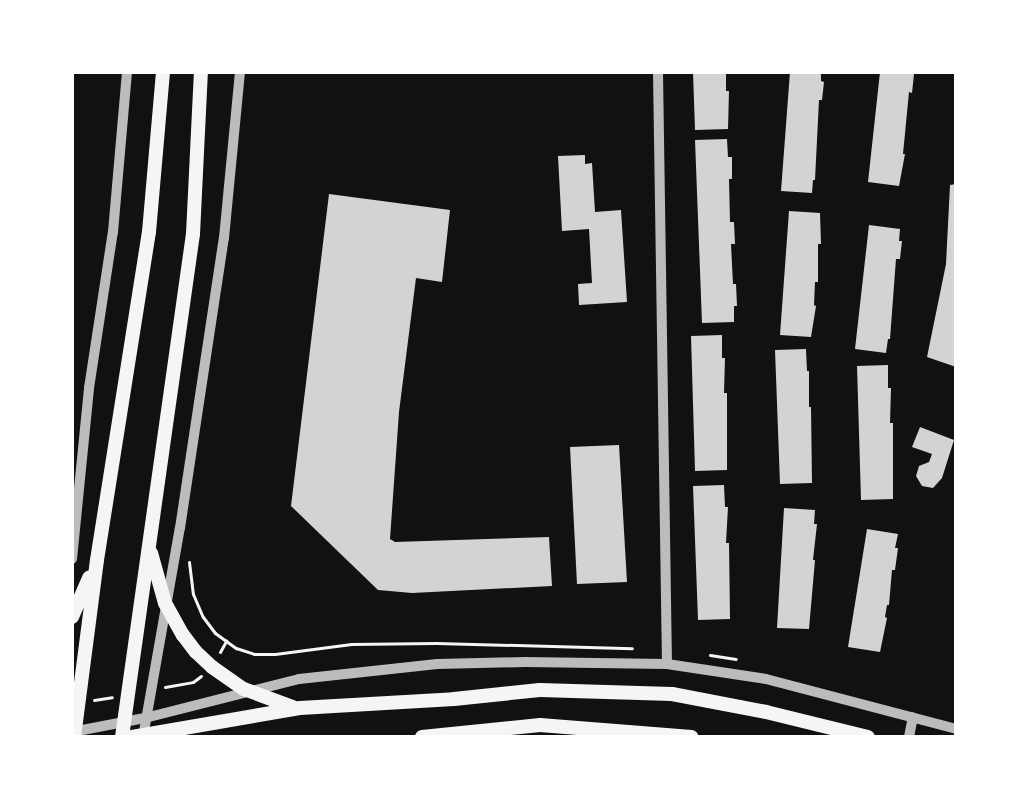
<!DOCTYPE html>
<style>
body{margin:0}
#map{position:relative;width:1028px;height:809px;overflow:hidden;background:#111;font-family:Lato,sans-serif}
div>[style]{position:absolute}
.building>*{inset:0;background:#d3d3d3}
.path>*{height:3px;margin:-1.5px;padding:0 1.5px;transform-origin:1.5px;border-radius:1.5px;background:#f5f5f5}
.tertiary>*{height:10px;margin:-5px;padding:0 5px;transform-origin:5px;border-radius:5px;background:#bcbcbc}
.primary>*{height:14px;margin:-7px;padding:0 7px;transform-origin:7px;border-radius:7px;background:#f5f5f5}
span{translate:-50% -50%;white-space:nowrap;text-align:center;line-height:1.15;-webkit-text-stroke:5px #fff;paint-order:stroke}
.frame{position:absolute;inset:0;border:74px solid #fff;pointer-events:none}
</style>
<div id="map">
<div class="building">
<div style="clip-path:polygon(693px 72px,726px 72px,726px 91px,729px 91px,728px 129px,695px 130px)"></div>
<div style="clip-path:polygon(790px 72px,821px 72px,821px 81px,824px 82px,822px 100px,819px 100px,815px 180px,813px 180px,812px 193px,781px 191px)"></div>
<div style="clip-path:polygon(880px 72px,911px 72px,914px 74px,912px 93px,909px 92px,903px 154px,905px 154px,899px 186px,868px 182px)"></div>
<div style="clip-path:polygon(727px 139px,728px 157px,732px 157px,732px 179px,729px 179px,730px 222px,734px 222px,735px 244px,731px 244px,733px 284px,736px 284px,737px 306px,734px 306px,734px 322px,702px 323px,695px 140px)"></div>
<div style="clip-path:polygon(585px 155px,585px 164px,592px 163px,595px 212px,621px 210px,627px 302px,579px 305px,578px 284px,592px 283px,589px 229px,562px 231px,558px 156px)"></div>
<div style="clip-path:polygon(956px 184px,956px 367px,927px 357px,946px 264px,950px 185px)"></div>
<div style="clip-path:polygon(329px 194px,450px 210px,442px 282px,416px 278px,399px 412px,390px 539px,395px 542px,549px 537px,552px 586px,412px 593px,378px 590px,291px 506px)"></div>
<div style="clip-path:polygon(789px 211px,820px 213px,821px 244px,818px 244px,818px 282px,815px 282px,814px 305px,816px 306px,811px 337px,780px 335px)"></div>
<div style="clip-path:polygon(869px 225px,900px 229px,899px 241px,902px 241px,900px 259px,896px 259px,890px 339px,888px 339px,886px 353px,855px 349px)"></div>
<div style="clip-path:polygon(722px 335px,722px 358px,725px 358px,724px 393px,727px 393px,727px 470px,695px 471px,691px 336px)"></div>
<div style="clip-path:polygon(806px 349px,807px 371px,809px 371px,809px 407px,811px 407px,812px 483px,780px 484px,775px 350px)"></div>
<div style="clip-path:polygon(888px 365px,888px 388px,891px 388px,890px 423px,893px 423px,893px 499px,861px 500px,857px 366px)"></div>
<div style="clip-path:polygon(920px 427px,954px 440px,942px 478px,933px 488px,922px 486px,916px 476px,919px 466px,929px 462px,932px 454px,912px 447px)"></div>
<div style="clip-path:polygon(619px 445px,627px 582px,577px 584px,570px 447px)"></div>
<div style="clip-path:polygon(724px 485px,725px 507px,728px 507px,726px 543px,729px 543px,730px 619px,698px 620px,693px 486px)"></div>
<div style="clip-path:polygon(784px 508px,815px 510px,814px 524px,817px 524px,813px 560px,815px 560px,809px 629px,777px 628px)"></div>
<div style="clip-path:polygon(867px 529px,898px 534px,895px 548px,898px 548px,895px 570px,892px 570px,889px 605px,887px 605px,885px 617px,887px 618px,880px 652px,848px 647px)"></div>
</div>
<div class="path">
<div style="left:189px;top:562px;width:32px;rotate:83deg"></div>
<div style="left:193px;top:594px;width:25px;rotate:67deg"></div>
<div style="left:203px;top:617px;width:20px;rotate:53deg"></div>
<div style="left:215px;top:633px;width:26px;rotate:36deg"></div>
<div style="left:236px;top:648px;width:19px;rotate:18deg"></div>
<div style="left:254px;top:654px;width:21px"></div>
<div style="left:275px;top:654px;width:77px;rotate:-7.5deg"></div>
<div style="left:351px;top:644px;width:85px;rotate:-0.7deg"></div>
<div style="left:436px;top:643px;width:196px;rotate:1.5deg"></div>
<div style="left:220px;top:652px;width:13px;rotate:-61deg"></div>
<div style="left:710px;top:655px;width:26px;rotate:9deg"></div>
<div style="left:165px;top:687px;width:28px;rotate:-10deg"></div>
<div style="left:193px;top:682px;width:10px;rotate:-37deg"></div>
<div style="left:94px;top:700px;width:18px;rotate:-9deg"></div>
</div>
<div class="tertiary">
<div style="left:658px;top:72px;width:592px;rotate:89.13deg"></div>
<div style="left:72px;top:559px;width:172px;rotate:-84.3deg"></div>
<div style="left:89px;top:388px;width:158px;rotate:-81.3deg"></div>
<div style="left:113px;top:232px;width:161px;rotate:-85deg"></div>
<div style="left:72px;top:732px;width:74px;rotate:-10.9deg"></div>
<div style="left:145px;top:718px;width:159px;rotate:-14.2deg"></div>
<div style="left:299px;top:679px;width:139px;rotate:-6.2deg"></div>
<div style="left:437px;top:664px;width:88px;rotate:-1.3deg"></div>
<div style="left:525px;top:662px;width:142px;rotate:0.8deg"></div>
<div style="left:667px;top:664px;width:100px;rotate:8.6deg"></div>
<div style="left:766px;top:679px;width:196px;rotate:14.7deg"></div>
<div style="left:143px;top:737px;width:212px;rotate:-80deg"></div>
<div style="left:180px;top:528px;width:293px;rotate:-81.4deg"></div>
<div style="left:224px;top:238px;width:167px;rotate:-84.5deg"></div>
<div style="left:909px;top:737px;width:20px;rotate:-79deg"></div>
</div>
<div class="primary">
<div style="left:151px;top:553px;width:52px;rotate:74.4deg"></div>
<div style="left:165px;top:603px;width:37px;rotate:61deg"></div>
<div style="left:183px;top:635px;width:21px;rotate:53deg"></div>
<div style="left:196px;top:652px;width:22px;rotate:43deg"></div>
<div style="left:212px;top:667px;width:39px;rotate:35deg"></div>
<div style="left:244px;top:689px;width:52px;rotate:20.2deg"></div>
<div style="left:72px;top:617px;width:43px;rotate:-66.4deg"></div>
<div style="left:74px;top:737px;width:178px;rotate:-82.6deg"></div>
<div style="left:97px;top:560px;width:332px;rotate:-81deg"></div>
<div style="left:149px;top:232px;width:161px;rotate:-85deg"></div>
<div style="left:122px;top:737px;width:508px;rotate:-81.97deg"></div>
<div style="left:193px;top:234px;width:162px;rotate:-87.2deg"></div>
<div style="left:132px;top:737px;width:170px;rotate:-9.8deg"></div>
<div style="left:300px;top:708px;width:154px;rotate:-3.3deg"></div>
<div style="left:454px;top:699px;width:86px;rotate:-6deg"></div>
<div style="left:540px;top:690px;width:132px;rotate:1.7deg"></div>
<div style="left:672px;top:694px;width:96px;rotate:10.8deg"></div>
<div style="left:766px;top:712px;width:105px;rotate:13.8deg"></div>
<div style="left:422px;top:737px;width:119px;rotate:-5.8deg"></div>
<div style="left:540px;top:725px;width:152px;rotate:4.5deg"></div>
</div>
<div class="frame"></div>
</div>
